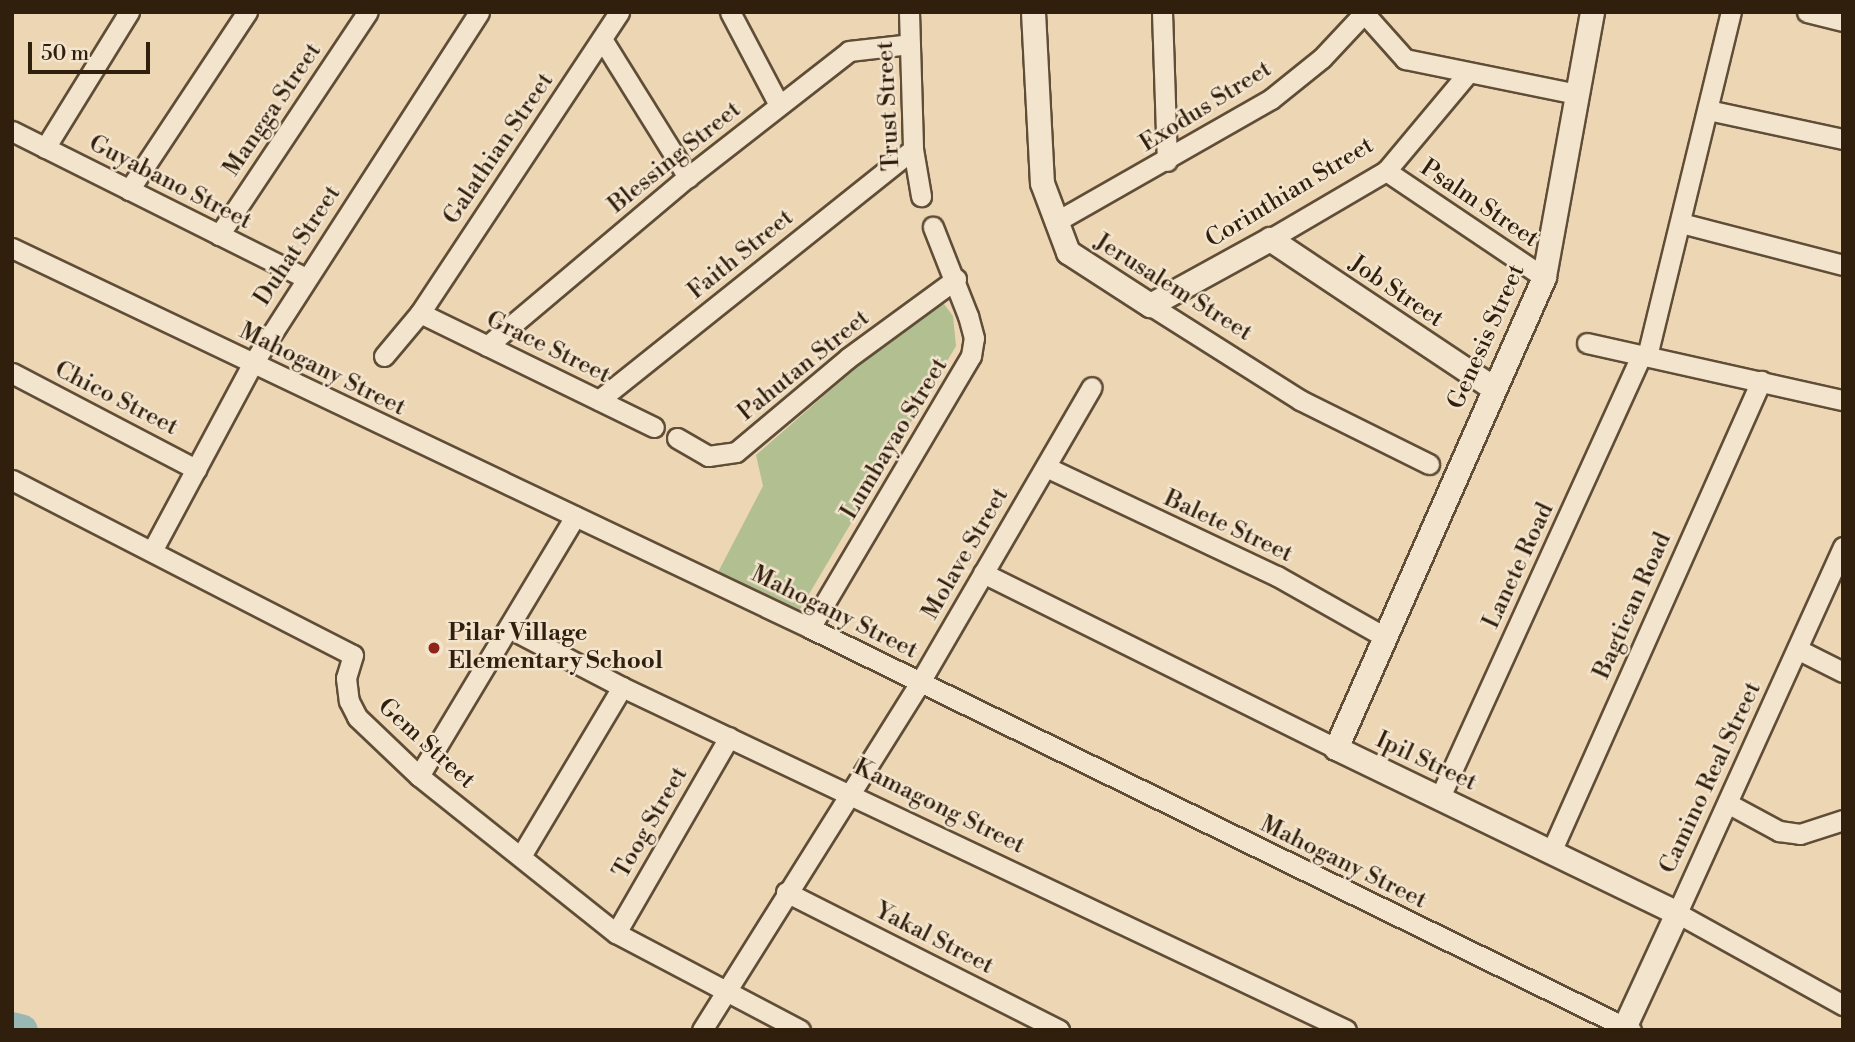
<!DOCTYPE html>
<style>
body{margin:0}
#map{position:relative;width:1855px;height:1042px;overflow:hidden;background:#edd6b3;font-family:"Libre Bodoni",serif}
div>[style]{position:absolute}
.green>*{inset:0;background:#b2bf91}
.river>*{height:30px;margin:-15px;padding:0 15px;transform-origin:15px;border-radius:15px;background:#9ab8b3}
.roads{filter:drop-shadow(2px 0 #604d37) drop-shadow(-2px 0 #604d37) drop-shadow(0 2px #604d37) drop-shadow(0 -2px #604d37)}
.minor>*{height:19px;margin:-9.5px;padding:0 9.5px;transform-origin:9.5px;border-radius:9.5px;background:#f3e4ce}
.tertiary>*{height:23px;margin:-11.5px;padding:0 11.5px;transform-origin:11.5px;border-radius:11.5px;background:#f3e4ce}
.dots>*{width:19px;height:19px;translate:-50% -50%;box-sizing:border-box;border:4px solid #f3e4ce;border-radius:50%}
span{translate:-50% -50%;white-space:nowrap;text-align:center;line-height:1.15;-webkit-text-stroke:5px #f3e4ce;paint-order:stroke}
.street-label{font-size:24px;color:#311f0e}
.poi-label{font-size:24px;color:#311f0e;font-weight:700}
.left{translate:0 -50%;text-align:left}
.frame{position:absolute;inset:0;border:14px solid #311f0e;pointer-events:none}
.scale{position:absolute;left:28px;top:42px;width:122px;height:32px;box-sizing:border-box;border:4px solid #311f0e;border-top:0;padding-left:9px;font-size:21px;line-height:24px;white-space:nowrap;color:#311f0e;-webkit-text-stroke:5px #f3e4ce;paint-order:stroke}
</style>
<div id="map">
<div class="green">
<div style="clip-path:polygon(938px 296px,953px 316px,956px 346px,796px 616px,715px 578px,763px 486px,756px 455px)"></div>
</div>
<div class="river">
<div style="left:12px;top:1027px;width:11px;rotate:15deg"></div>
</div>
<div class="roads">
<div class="minor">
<div style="left:730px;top:12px;width:105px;rotate:62.2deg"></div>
<div style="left:909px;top:12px;width:137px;rotate:88.3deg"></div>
<div style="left:913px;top:149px;width:48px;rotate:80.3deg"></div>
<div style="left:1162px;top:12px;width:149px;rotate:88.1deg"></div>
<div style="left:1807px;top:12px;width:37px;rotate:14deg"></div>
<div style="left:1364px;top:13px;width:62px;rotate:48.3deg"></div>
<div style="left:1405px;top:59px;width:176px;rotate:11.5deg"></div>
<div style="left:602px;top:39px;width:163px;rotate:58.1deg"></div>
<div style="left:1708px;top:110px;width:138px;rotate:12.1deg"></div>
<div style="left:12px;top:131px;width:328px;rotate:26.6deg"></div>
<div style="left:45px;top:148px;width:160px;rotate:-58.3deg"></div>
<div style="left:1386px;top:171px;width:190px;rotate:33.9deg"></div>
<div style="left:129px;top:190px;width:214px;rotate:-56.5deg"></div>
<div style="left:1057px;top:221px;width:246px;rotate:-29.7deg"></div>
<div style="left:1271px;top:99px;width:65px;rotate:-38.8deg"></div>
<div style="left:1322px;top:58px;width:63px;rotate:-46.9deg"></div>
<div style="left:1681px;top:223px;width:167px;rotate:14.5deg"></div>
<div style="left:219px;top:235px;width:268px;rotate:-56.3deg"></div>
<div style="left:1270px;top:239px;width:134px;rotate:-30.4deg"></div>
<div style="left:1386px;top:171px;width:128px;rotate:-50.1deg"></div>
<div style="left:12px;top:248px;width:884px;rotate:25.46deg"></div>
<div style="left:810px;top:628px;width:914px;rotate:26.09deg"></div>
<div style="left:1150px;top:305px;width:178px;rotate:32.3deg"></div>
<div style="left:1300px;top:400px;width:144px;rotate:26.4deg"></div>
<div style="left:420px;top:313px;width:260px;rotate:26deg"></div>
<div style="left:1587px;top:343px;width:262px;rotate:12.6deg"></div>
<div style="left:487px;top:346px;width:263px;rotate:-40.1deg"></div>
<div style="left:688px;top:177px;width:204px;rotate:-38deg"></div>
<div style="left:849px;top:51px;width:61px;rotate:-6.5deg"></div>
<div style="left:384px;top:356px;width:56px;rotate:-50.1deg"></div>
<div style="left:420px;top:313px;width:361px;rotate:-56.5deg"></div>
<div style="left:1647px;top:356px;width:354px;rotate:-76.3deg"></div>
<div style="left:12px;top:373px;width:208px;rotate:27.6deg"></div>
<div style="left:599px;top:400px;width:402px;rotate:-38.6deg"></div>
<div style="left:677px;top:438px;width:36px;rotate:30deg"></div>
<div style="left:708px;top:456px;width:28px;rotate:-8deg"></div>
<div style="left:736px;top:452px;width:146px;rotate:-40deg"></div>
<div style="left:848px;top:358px;width:134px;rotate:-36.2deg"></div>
<div style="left:1046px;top:467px;width:255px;rotate:25.3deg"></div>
<div style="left:1277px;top:576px;width:124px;rotate:29.5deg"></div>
<div style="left:12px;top:480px;width:383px;rotate:27.2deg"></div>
<div style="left:353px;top:655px;width:24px;rotate:107deg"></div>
<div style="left:346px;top:678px;width:23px;rotate:83deg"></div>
<div style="left:349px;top:701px;width:18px;rotate:63deg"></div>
<div style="left:357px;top:717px;width:86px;rotate:43.6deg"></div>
<div style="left:419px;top:776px;width:252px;rotate:38.6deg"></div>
<div style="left:616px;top:933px;width:208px;rotate:27.8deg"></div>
<div style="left:1843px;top:547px;width:402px;rotate:114.4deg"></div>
<div style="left:1677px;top:913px;width:190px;rotate:29deg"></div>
<div style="left:152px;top:551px;width:213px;rotate:-61.8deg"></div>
<div style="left:253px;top:363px;width:417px;rotate:-57.2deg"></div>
<div style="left:983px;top:573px;width:394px;rotate:26.4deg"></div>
<div style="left:810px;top:628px;width:316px;rotate:-59.4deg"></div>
<div style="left:971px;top:356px;width:18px;rotate:-81deg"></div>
<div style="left:974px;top:338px;width:23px;rotate:-105deg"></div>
<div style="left:968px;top:316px;width:96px;rotate:-111.5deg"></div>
<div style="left:511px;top:629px;width:125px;rotate:27.6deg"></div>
<div style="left:622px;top:687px;width:801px;rotate:25.35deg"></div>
<div style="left:1799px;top:650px;width:49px;rotate:26.6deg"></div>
<div style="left:419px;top:776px;width:303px;rotate:-59deg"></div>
<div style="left:1440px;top:797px;width:486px;rotate:-65.5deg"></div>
<div style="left:1729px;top:804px;width:57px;rotate:28.4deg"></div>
<div style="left:1779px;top:831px;width:21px;rotate:8deg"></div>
<div style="left:1800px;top:834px;width:45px;rotate:-18deg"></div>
<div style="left:1551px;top:852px;width:516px;rotate:-65.97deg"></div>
<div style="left:521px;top:856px;width:197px;rotate:-59.1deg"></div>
<div style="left:786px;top:892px;width:306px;rotate:26.8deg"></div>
<div style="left:616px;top:933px;width:226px;rotate:-60deg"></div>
<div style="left:702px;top:1030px;width:411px;rotate:-57.9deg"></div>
<div style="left:920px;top:682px;width:341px;rotate:-59.8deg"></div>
</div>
<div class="tertiary">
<div style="left:1033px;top:12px;width:171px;rotate:87deg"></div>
<div style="left:1042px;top:183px;width:74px;rotate:69.4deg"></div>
<div style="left:1068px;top:252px;width:98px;rotate:32.9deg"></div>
<div style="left:1150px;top:305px;width:137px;rotate:-28.8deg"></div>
<div style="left:1270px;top:239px;width:268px;rotate:33.7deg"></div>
<div style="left:1592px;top:12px;width:269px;rotate:100.3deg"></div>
<div style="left:1544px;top:277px;width:515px;rotate:113.83deg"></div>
<div style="left:1336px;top:748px;width:379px;rotate:25.8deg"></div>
<div style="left:1677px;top:913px;width:129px;rotate:114.8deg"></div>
</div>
</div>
<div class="dots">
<div style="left:434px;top:648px;background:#8f2418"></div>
</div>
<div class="street-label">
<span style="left:889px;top:106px;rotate:-93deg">Trust Street</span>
<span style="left:1206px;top:107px;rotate:-32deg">Exodus Street</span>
<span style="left:273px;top:110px;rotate:-56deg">Mangga Street</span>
<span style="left:499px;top:149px;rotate:-56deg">Galathian Street</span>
<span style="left:675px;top:158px;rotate:-39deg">Blessing Street</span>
<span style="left:170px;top:183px;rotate:27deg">Guyabano Street</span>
<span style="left:1290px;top:193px;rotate:-31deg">Corinthian Street</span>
<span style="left:1479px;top:204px;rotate:34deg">Psalm Street</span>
<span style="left:298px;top:246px;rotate:-57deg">Duhat Street</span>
<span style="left:741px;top:255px;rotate:-39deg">Faith Street</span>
<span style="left:1173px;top:288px;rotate:32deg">Jerusalem Street</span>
<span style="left:1396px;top:292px;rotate:34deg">Job Street</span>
<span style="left:1487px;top:337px;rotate:-66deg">Genesis Street</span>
<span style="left:548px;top:348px;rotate:26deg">Grace Street</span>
<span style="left:804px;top:366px;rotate:-39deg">Pahutan Street</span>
<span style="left:322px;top:370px;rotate:26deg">Mahogany Street</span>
<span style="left:116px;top:399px;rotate:27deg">Chico Street</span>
<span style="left:895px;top:439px;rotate:-59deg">Lumbayao Street</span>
<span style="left:1228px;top:527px;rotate:25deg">Balete Street</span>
<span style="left:966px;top:554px;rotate:-60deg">Molave Street</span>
<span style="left:1519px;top:566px;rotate:-65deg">Lanete Road</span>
<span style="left:1633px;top:606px;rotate:-66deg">Bagtican Road</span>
<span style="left:834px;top:613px;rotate:26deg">Mahogany Street</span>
<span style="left:426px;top:744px;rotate:42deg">Gem Street</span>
<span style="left:1426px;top:762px;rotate:25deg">Ipil Street</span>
<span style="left:1711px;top:778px;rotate:-65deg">Camino Real Street</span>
<span style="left:939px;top:807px;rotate:26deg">Kamagong Street</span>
<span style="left:651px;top:823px;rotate:-60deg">Toog Street</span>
<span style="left:1343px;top:863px;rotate:26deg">Mahogany Street</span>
<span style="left:934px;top:939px;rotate:27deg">Yakal Street</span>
</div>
<div class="poi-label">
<span class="left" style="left:448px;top:648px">Pilar Village<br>Elementary School</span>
</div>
<div class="frame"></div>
<div class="scale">50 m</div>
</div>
